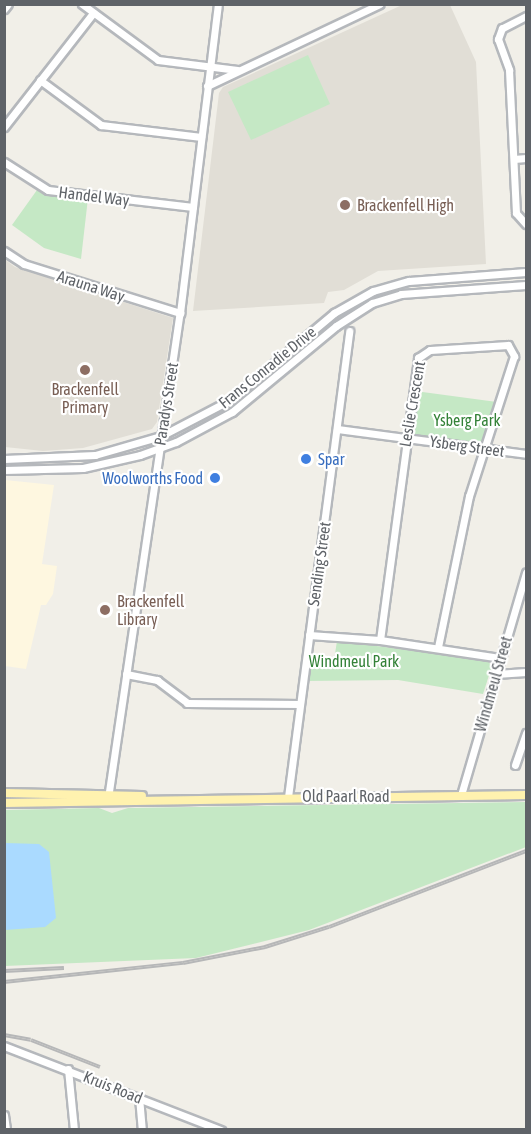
<!DOCTYPE html>
<style>
body{margin:0}
#map{position:relative;width:531px;height:1134px;overflow:hidden;background:#f1efe8;font-family:"Asap Condensed",sans-serif}
div>[style]{position:absolute}
.commercial>*{inset:0;background:#fef7e0}
.education>*{inset:0;background:#e1ded6}
.green>*{inset:0;background:#c5e8c5}
.water>*{inset:0;background:#aadaff}
.roads{filter:drop-shadow(2px 0 #b5b8bc) drop-shadow(-2px 0 #b5b8bc) drop-shadow(0 2px #b5b8bc) drop-shadow(0 -2px #b5b8bc)}
.minor>*{height:7px;margin:-3.5px;padding:0 3.5px;transform-origin:3.5px;border-radius:3.5px;background:#fff}
.major>*{height:8px;margin:-4px;padding:0 4px;transform-origin:4px;border-radius:4px;background:#fff2af}
.rail>*{height:4px;margin-top:-2px;transform-origin:0;background:repeating-linear-gradient(90deg,#fff 0 4.5px,#b6b7b8 0 9px);box-sizing:border-box;border-block:2px solid #b6b7b8}
.dots>*{width:16px;height:16px;translate:-50% -50%;box-sizing:border-box;border:3px solid #fff;border-radius:50%}
span{translate:-50% -50%;white-space:nowrap;text-align:center;line-height:1.15;-webkit-text-stroke:4.5px #fff;paint-order:stroke}
.street-label{font-size:16px;color:#5f6368}
.education-label{font-size:16px;color:#785e54}
.left{translate:0 -50%;text-align:left}
.park-label{font-size:16px;color:#348238}
.shop-label{font-size:16px;color:#366cbe}
.right{translate:-100% -50%;text-align:right}
.frame{position:absolute;inset:0;border:6px solid #5f6368;pointer-events:none}
</style>
<div id="map">
<div class="commercial">
<div style="clip-path:polygon(5px 480px,54px 485px,42px 564px,57px 566px,53px 594px,46px 605px,41px 605px,26px 669px,5px 666px)"></div>
</div>
<div class="education">
<div style="clip-path:polygon(402px 5px,450px 5px,476px 62px,486px 264px,378px 271px,344px 290px,328px 292px,324px 303px,193px 311px,219px 93px,223px 87px)"></div>
<div style="clip-path:polygon(4px 259px,15px 267px,173px 318px,157px 422px,152px 429px,83px 448px,43px 451px,5px 447px)"></div>
</div>
<div class="green">
<div style="clip-path:polygon(308px 55px,330px 104px,251px 140px,228px 92px)"></div>
<div style="clip-path:polygon(37px 190px,88px 198px,81px 259px,44px 248px,12px 225px)"></div>
<div style="clip-path:polygon(415px 391px,497px 402px,485px 440px,478px 444px,414px 434px)"></div>
<div style="clip-path:polygon(337px 641px,487px 660px,492px 666px,483px 694px,398px 680px,307px 681px,310px 658px,334px 660px)"></div>
<div style="clip-path:polygon(526px 802px,526px 847px,309px 930px,196px 958px,5px 966px,4px 810px,99px 808px,112px 813px,128px 808px)"></div>
</div>
<div class="water">
<div style="clip-path:polygon(5px 843px,39px 844px,49px 852px,56px 918px,45px 927px,5px 930px)"></div>
</div>
<div class="roads">
<div class="minor">
<div style="left:82px;top:4px;width:94px;rotate:36.4deg"></div>
<div style="left:158px;top:60px;width:80px;rotate:7.2deg"></div>
<div style="left:4px;top:9px;width:6px;rotate:-51deg"></div>
<div style="left:526px;top:16px;width:27px;rotate:153deg"></div>
<div style="left:502px;top:28px;width:12px;rotate:110deg"></div>
<div style="left:498px;top:39px;width:33px;rotate:70deg"></div>
<div style="left:509px;top:70px;width:143px;rotate:87.2deg"></div>
<div style="left:516px;top:213px;width:15px;rotate:48deg"></div>
<div style="left:40px;top:80px;width:76px;rotate:36.4deg"></div>
<div style="left:101px;top:125px;width:101px;rotate:6.8deg"></div>
<div style="left:207px;top:86px;width:191px;rotate:-25.4deg"></div>
<div style="left:4px;top:127px;width:145px;rotate:-52deg"></div>
<div style="left:514px;top:159px;width:12px;rotate:-5deg"></div>
<div style="left:4px;top:162px;width:52px;rotate:32.5deg"></div>
<div style="left:48px;top:190px;width:146px;rotate:6.7deg"></div>
<div style="left:4px;top:251px;width:24px;rotate:33deg"></div>
<div style="left:24px;top:264px;width:164px;rotate:17.4deg"></div>
<div style="left:337px;top:429px;width:191px;rotate:7.5deg"></div>
<div style="left:4px;top:459px;width:91px;rotate:-2.5deg"></div>
<div style="left:95px;top:455px;width:69px;rotate:-16.1deg"></div>
<div style="left:161px;top:436px;width:78px;rotate:-27.6deg"></div>
<div style="left:230px;top:400px;width:136px;rotate:-39.9deg"></div>
<div style="left:334px;top:313px;width:45px;rotate:-29.4deg"></div>
<div style="left:373px;top:291px;width:37px;rotate:-16deg"></div>
<div style="left:409px;top:281px;width:117px;rotate:-4.4deg"></div>
<div style="left:4px;top:470px;width:79px;rotate:-1.5deg"></div>
<div style="left:83px;top:468px;width:58px;rotate:-12.8deg"></div>
<div style="left:140px;top:455px;width:38px;rotate:-20deg"></div>
<div style="left:176px;top:442px;width:64px;rotate:-28.2deg"></div>
<div style="left:232px;top:412px;width:135px;rotate:-39.6deg"></div>
<div style="left:336px;top:326px;width:43px;rotate:-32.6deg"></div>
<div style="left:372px;top:303px;width:30px;rotate:-17deg"></div>
<div style="left:401px;top:294px;width:125px;rotate:-4.1deg"></div>
<div style="left:309px;top:635px;width:71px;rotate:4deg"></div>
<div style="left:380px;top:640px;width:121px;rotate:8.5deg"></div>
<div style="left:380px;top:640px;width:285px;rotate:-82.3deg"></div>
<div style="left:418px;top:358px;width:14px;rotate:-34deg"></div>
<div style="left:430px;top:350px;width:78px;rotate:-3.7deg"></div>
<div style="left:508px;top:345px;width:13px;rotate:61deg"></div>
<div style="left:514px;top:356px;width:147px;rotate:107.8deg"></div>
<div style="left:469px;top:496px;width:154px;rotate:101.6deg"></div>
<div style="left:126px;top:674px;width:32px;rotate:11deg"></div>
<div style="left:157px;top:680px;width:38px;rotate:37deg"></div>
<div style="left:187px;top:703px;width:113px;rotate:0.5deg"></div>
<div style="left:496px;top:674px;width:30px;rotate:-4deg"></div>
<div style="left:515px;top:765px;width:34px;rotate:-71deg"></div>
<div style="left:461px;top:795px;width:232px;rotate:-73.7deg"></div>
<div style="left:288px;top:797px;width:470px;rotate:-82.5deg"></div>
<div style="left:108px;top:798px;width:490px;rotate:-81.6deg"></div>
<div style="left:180px;top:313px;width:311px;rotate:-83deg"></div>
<div style="left:4px;top:1046px;width:233px;rotate:21.2deg"></div>
<div style="left:68px;top:1069px;width:61px;rotate:84.4deg"></div>
<div style="left:139px;top:1097px;width:33px;rotate:85deg"></div>
<div style="left:4px;top:1115px;width:15px;rotate:82deg"></div>
</div>
<div class="major">
<div style="left:4px;top:793px;width:138px;rotate:1.2deg"></div>
<div style="left:4px;top:803px;width:522px;rotate:-0.88deg"></div>
</div>
</div>
<div class="rail">
<div style="left:4px;top:971px;width:60px;rotate:-2.9deg"></div>
<div style="left:4px;top:982px;width:180px;rotate:-6.1deg"></div>
<div style="left:183px;top:963px;width:84px;rotate:-11deg"></div>
<div style="left:265px;top:947px;width:67px;rotate:-17.4deg"></div>
<div style="left:329px;top:927px;width:211px;rotate:-21.1deg"></div>
<div style="left:4px;top:1035px;width:27px;rotate:10deg"></div>
<div style="left:31px;top:1040px;width:74px;rotate:21.4deg"></div>
</div>
<div class="dots">
<div style="left:345px;top:205px;background:#8d6e63"></div>
<div style="left:85px;top:370px;background:#8d6e63"></div>
<div style="left:306px;top:459px;background:#3f7fe0"></div>
<div style="left:215px;top:478px;background:#3f7fe0"></div>
<div style="left:105px;top:610px;background:#8d6e63"></div>
</div>
<div class="street-label">
<span style="left:94px;top:196px;rotate:7deg">Handel Way</span>
<span style="left:91px;top:286px;rotate:18deg">Arauna Way</span>
<span style="left:267px;top:367px;rotate:-39deg">Frans Conradie Drive</span>
<span style="left:166px;top:404px;rotate:-81deg">Paradys Street</span>
<span style="left:412px;top:404px;rotate:-80deg">Leslie Crescent</span>
<span style="left:467px;top:446px;rotate:8deg">Ysberg Street</span>
<span style="left:319px;top:564px;rotate:-82deg">Sending Street</span>
<span style="left:493px;top:684px;rotate:-74deg">Windmeul Street</span>
<span style="left:346px;top:796px">Old Paarl Road</span>
<span style="left:113px;top:1087px;rotate:22deg">Kruis Road</span>
</div>
<div class="education-label">
<span class="left" style="left:357px;top:205px">Brackenfell High</span>
<span style="left:85px;top:398px">Brackenfell<br>Primary</span>
<span class="left" style="left:117px;top:610px">Brackenfell<br>Library</span>
</div>
<div class="park-label">
<span style="left:467px;top:420px">Ysberg Park</span>
<span style="left:354px;top:661px">Windmeul Park</span>
</div>
<div class="shop-label">
<span class="left" style="left:318px;top:459px">Spar</span>
<span class="right" style="left:203px;top:478px">Woolworths Food</span>
</div>
<div class="frame"></div>
</div>
